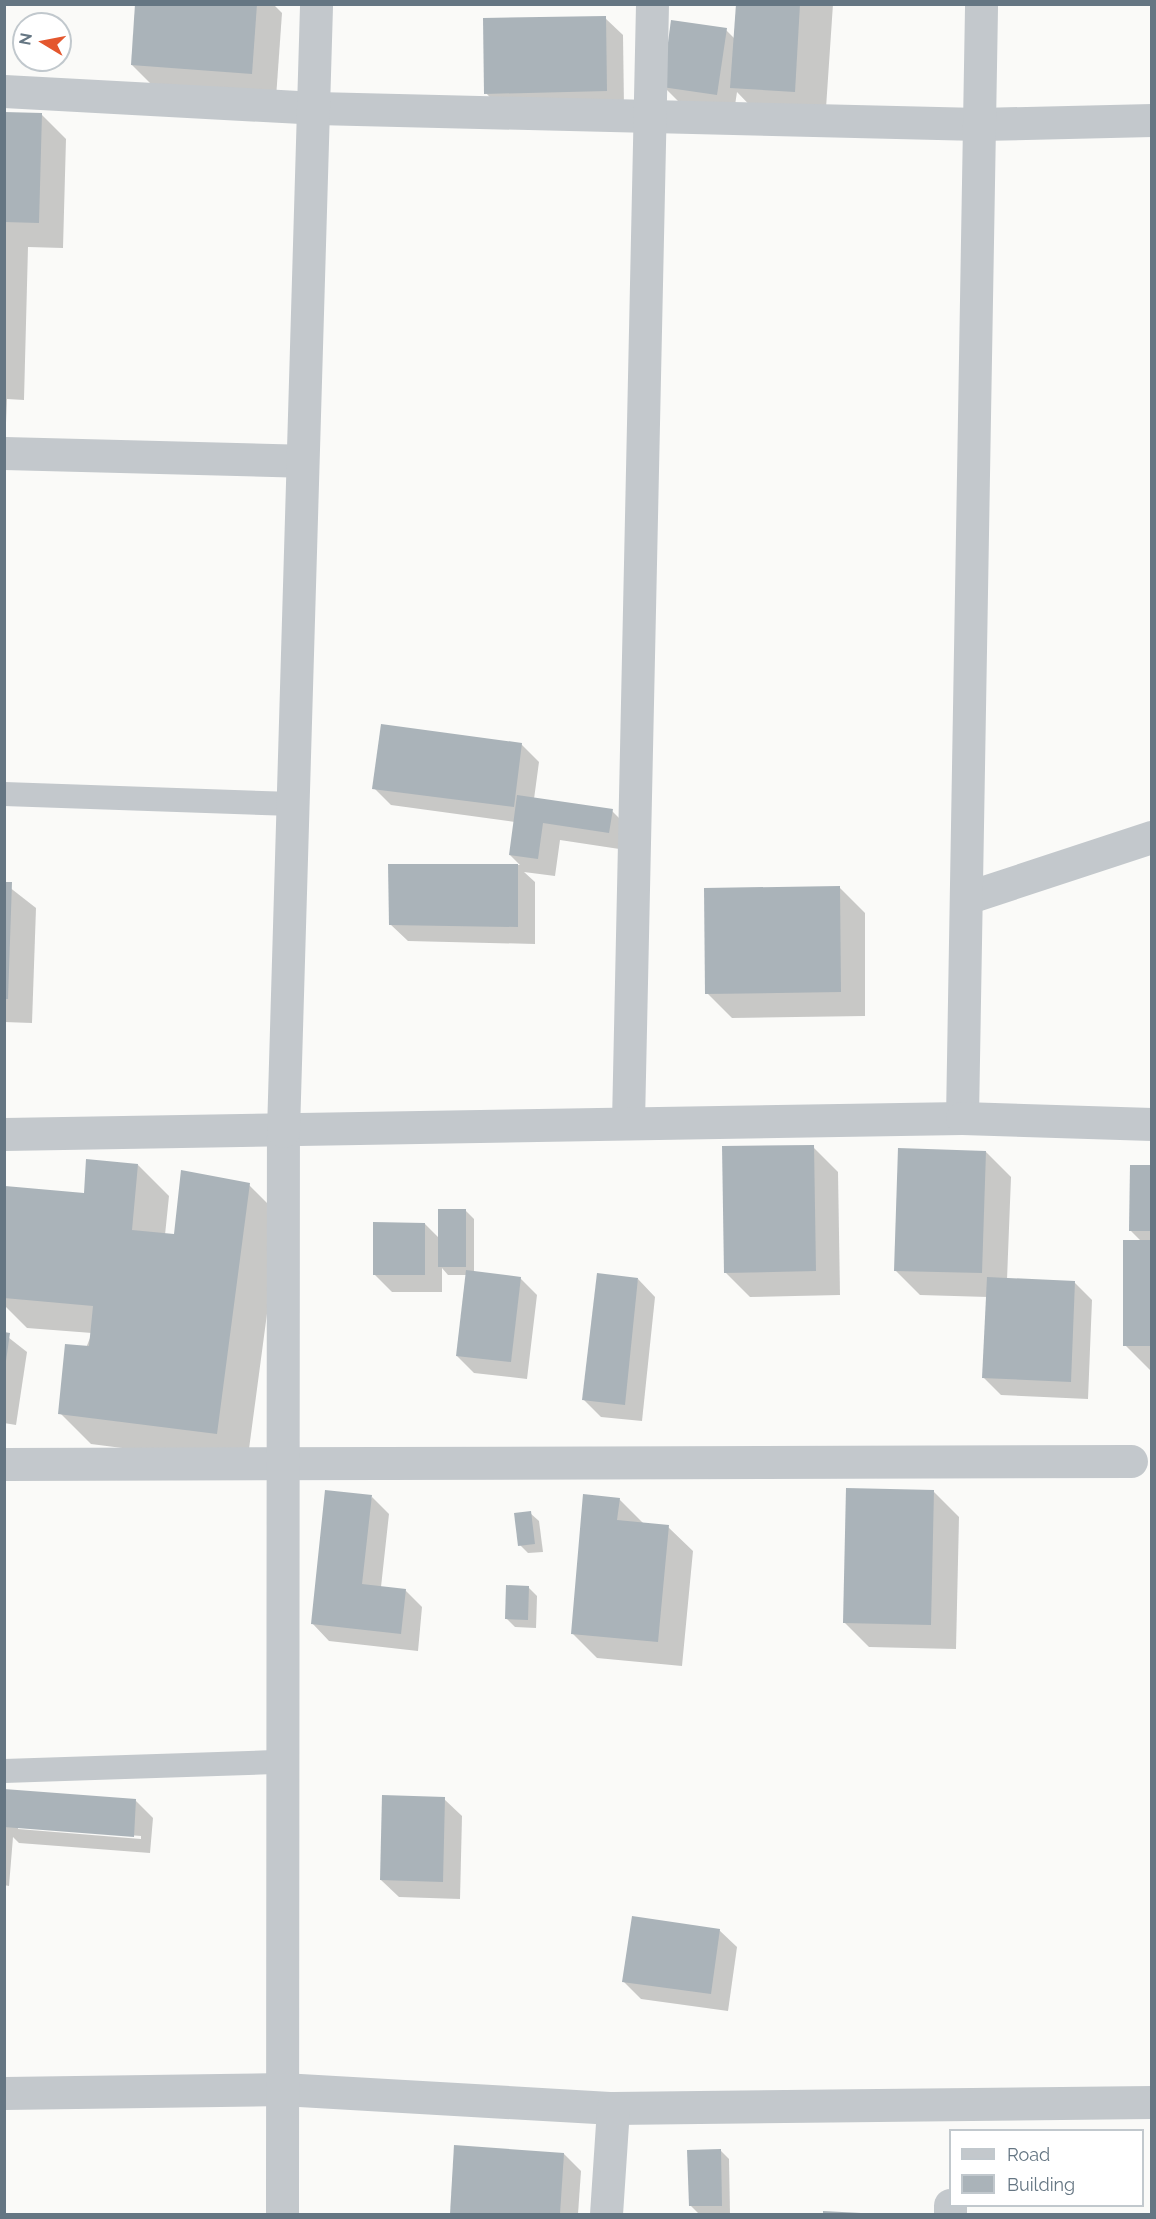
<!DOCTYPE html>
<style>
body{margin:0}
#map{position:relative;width:1156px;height:2219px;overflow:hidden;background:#fafaf8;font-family:Raleway,sans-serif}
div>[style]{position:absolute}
.shadow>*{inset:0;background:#0003}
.building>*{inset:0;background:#aab3b9}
.service>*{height:24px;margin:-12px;padding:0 12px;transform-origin:12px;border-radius:12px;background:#c3c8cc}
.minor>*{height:33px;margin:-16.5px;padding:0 16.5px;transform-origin:16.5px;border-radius:16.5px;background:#c3c8cc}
span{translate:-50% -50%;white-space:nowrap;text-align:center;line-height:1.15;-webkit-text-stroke:6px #fff;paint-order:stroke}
.frame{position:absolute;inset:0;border:6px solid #657683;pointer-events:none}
.legend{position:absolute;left:949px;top:2129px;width:195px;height:78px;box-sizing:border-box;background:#fff;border:2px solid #c1c8cd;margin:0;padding:8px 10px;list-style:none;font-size:18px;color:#657683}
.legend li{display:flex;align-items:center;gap:12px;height:30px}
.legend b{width:30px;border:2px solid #c1c8cd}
.north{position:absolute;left:12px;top:12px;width:60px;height:60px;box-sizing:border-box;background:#fff;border:2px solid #c1c8cd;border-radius:50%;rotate:280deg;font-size:16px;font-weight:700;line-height:24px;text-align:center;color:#657683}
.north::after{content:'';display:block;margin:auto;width:21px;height:27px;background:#e4572e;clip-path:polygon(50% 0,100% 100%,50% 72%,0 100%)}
</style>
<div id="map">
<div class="shadow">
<div style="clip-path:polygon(137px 4px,273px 4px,282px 13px,276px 98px,157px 90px,132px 65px)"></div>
<div style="clip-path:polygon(737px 4px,833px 4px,825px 123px,763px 119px,737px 92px,734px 112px,681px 104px,663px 86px,726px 30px,735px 39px)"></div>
<div style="clip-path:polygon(605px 18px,623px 35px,624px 108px,503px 111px,486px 93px)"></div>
<div style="clip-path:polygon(4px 113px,41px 114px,66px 139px,63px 248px,28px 247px,24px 400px,7px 399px,6px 423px)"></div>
<div style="clip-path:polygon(521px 744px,539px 762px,534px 799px,612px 811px,629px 828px,626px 850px,560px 840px,555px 876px,524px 872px,535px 882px,535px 944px,408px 941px,390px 924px,390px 865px,520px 865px,510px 855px,515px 822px,391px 805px,374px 788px)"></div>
<div style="clip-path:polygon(4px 883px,36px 908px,32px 1023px,4px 1022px)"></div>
<div style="clip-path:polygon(840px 888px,865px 913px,865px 1016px,732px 1018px,707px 993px)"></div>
<div style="clip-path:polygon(813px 1147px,838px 1172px,840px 1295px,750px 1297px,725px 1272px)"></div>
<div style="clip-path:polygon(986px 1152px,1011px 1177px,1007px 1280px,1075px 1283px,1092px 1300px,1088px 1399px,1001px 1395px,984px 1378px,988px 1297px,920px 1295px,895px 1270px)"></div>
<div style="clip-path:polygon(138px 1165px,169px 1196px,165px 1235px,175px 1236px,249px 1185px,280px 1216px,247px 1464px,91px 1444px,60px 1413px,92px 1333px,27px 1328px,4px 1305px,7px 1187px,85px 1195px)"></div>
<div style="clip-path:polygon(1152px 1166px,1152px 1370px,1150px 1370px,1125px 1345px,1142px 1242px,1131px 1231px)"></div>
<div style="clip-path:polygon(466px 1211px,474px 1219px,474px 1272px,520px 1278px,537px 1295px,527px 1379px,474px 1373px,457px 1356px,467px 1275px,448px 1275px,442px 1268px,442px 1292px,392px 1292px,374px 1274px,425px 1224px,440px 1239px)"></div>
<div style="clip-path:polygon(638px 1279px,655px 1297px,642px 1421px,601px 1417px,584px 1400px)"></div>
<div style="clip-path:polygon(4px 1334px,27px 1352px,16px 1425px,4px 1423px)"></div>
<div style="clip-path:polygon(934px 1492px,959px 1517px,956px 1649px,869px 1647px,844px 1622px)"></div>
<div style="clip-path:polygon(372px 1497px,389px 1514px,381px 1587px,405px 1590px,422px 1607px,418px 1651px,329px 1641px,312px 1623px)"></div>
<div style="clip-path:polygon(619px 1499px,644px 1524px,668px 1527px,693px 1551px,682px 1666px,597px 1658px,572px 1633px)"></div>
<div style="clip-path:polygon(530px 1513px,539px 1521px,543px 1552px,528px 1553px,520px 1545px)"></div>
<div style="clip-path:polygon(528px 1587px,537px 1596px,536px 1628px,515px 1627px,506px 1618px)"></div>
<div style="clip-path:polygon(evenodd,4px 1790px,135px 1800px,153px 1818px,150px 1853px,19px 1843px,13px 1837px,9px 1886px,4px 1885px,4px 1790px,18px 1826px,141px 1836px,141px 1839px,18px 1829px,18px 1826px)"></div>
<div style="clip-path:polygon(444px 1799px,462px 1816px,460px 1899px,399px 1897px,381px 1880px)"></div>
<div style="clip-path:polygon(719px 1930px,737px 1947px,728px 2011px,641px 1999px,624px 1982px)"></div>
<div style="clip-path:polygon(456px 2146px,564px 2154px,581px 2171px,578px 2214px,451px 2214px)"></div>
<div style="clip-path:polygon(721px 2151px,729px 2159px,730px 2214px,699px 2214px,690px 2205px)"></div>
<div style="clip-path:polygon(825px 2213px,875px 2214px,825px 2214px)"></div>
</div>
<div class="building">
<div style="clip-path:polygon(135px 4px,257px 4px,252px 74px,131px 65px)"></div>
<div style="clip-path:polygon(736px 4px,800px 4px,795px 92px,730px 88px)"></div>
<div style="clip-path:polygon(606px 16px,607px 91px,484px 94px,483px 18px)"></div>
<div style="clip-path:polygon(671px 20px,727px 28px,717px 95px,662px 87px)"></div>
<div style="clip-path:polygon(4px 112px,42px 113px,39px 223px,4px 222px)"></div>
<div style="clip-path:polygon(381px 724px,522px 743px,514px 807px,372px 789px)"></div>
<div style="clip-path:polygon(517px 795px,613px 809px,609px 833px,543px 823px,538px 859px,509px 855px)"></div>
<div style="clip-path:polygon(388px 864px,518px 864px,518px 927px,389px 925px)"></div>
<div style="clip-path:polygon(4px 882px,12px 882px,8px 999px,4px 999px)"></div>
<div style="clip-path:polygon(840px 886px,841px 992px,705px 994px,704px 888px)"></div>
<div style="clip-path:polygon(814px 1145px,816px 1271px,724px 1273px,722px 1146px)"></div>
<div style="clip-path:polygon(898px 1148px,986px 1151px,982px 1273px,894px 1271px)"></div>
<div style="clip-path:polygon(86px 1159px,138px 1164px,132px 1230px,174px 1234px,181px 1170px,250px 1183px,217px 1434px,58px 1414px,65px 1344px,89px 1346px,93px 1306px,4px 1298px,5px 1186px,84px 1193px)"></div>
<div style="clip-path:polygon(1130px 1165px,1152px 1165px,1152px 1231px,1129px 1231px)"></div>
<div style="clip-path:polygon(438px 1209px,466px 1209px,466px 1267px,438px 1267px)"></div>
<div style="clip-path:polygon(373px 1222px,425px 1223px,425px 1275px,373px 1275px)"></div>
<div style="clip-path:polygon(1123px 1240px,1152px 1240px,1152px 1346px,1123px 1346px)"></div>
<div style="clip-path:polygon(466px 1270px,521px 1277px,511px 1362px,456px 1356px)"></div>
<div style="clip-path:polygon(597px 1273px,638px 1278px,625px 1405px,582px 1400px)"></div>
<div style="clip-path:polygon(987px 1277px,1075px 1281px,1071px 1382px,982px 1378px)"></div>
<div style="clip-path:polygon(4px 1332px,10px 1333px,6px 1361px,4px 1361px)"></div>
<div style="clip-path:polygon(846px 1488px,934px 1490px,931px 1625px,843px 1623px)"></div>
<div style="clip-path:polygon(325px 1490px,372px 1495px,362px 1584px,406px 1589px,401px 1634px,311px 1624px)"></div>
<div style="clip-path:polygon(583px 1494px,620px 1498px,617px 1520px,669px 1525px,658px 1642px,571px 1634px)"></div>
<div style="clip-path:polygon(531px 1511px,535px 1544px,518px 1546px,514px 1513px)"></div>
<div style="clip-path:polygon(506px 1585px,529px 1586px,528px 1620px,505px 1619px)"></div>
<div style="clip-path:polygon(4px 1789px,136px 1799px,134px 1837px,4px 1827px)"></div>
<div style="clip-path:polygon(382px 1795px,445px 1797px,443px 1882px,380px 1880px)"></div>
<div style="clip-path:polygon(632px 1916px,720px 1929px,711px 1994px,622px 1982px)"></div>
<div style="clip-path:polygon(454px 2145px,564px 2153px,560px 2214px,450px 2214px)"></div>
<div style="clip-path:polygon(721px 2149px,722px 2206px,689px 2206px,687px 2150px)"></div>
<div style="clip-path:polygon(823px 2211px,861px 2213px,861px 2214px,823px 2214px)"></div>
</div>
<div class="service">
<div style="left:4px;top:794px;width:289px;rotate:2deg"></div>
<div style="left:4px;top:1771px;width:277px;rotate:-1.9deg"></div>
</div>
<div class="minor">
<div style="left:4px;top:91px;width:312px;rotate:3.1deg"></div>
<div style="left:316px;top:108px;width:663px;rotate:1.38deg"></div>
<div style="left:979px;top:124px;width:173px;rotate:-1.3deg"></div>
<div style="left:4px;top:453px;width:296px;rotate:1.5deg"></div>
<div style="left:966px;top:898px;width:196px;rotate:-18.2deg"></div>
<div style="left:962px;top:1118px;width:1114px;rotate:-89.02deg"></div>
<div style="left:628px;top:1122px;width:1118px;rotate:-88.77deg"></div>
<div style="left:4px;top:1134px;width:958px;rotate:-0.96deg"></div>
<div style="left:962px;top:1118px;width:190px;rotate:1.8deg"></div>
<div style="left:4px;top:1464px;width:1127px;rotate:-0.15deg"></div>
<div style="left:4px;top:2093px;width:278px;rotate:-0.8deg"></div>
<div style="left:282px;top:2089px;width:332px;rotate:3.3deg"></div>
<div style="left:613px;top:2108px;width:539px;rotate:-0.64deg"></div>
<div style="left:282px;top:2214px;width:1083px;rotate:-89.95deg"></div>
<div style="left:283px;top:1131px;width:1127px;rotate:-88.32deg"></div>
<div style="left:606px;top:2214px;width:106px;rotate:-86.2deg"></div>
<div style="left:950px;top:2214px;width:9px;rotate:-90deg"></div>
</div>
<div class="frame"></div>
<ul class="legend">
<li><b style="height:8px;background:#c3c8cc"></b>Road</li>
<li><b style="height:16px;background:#aab3b9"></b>Building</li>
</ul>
<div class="north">N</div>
</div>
